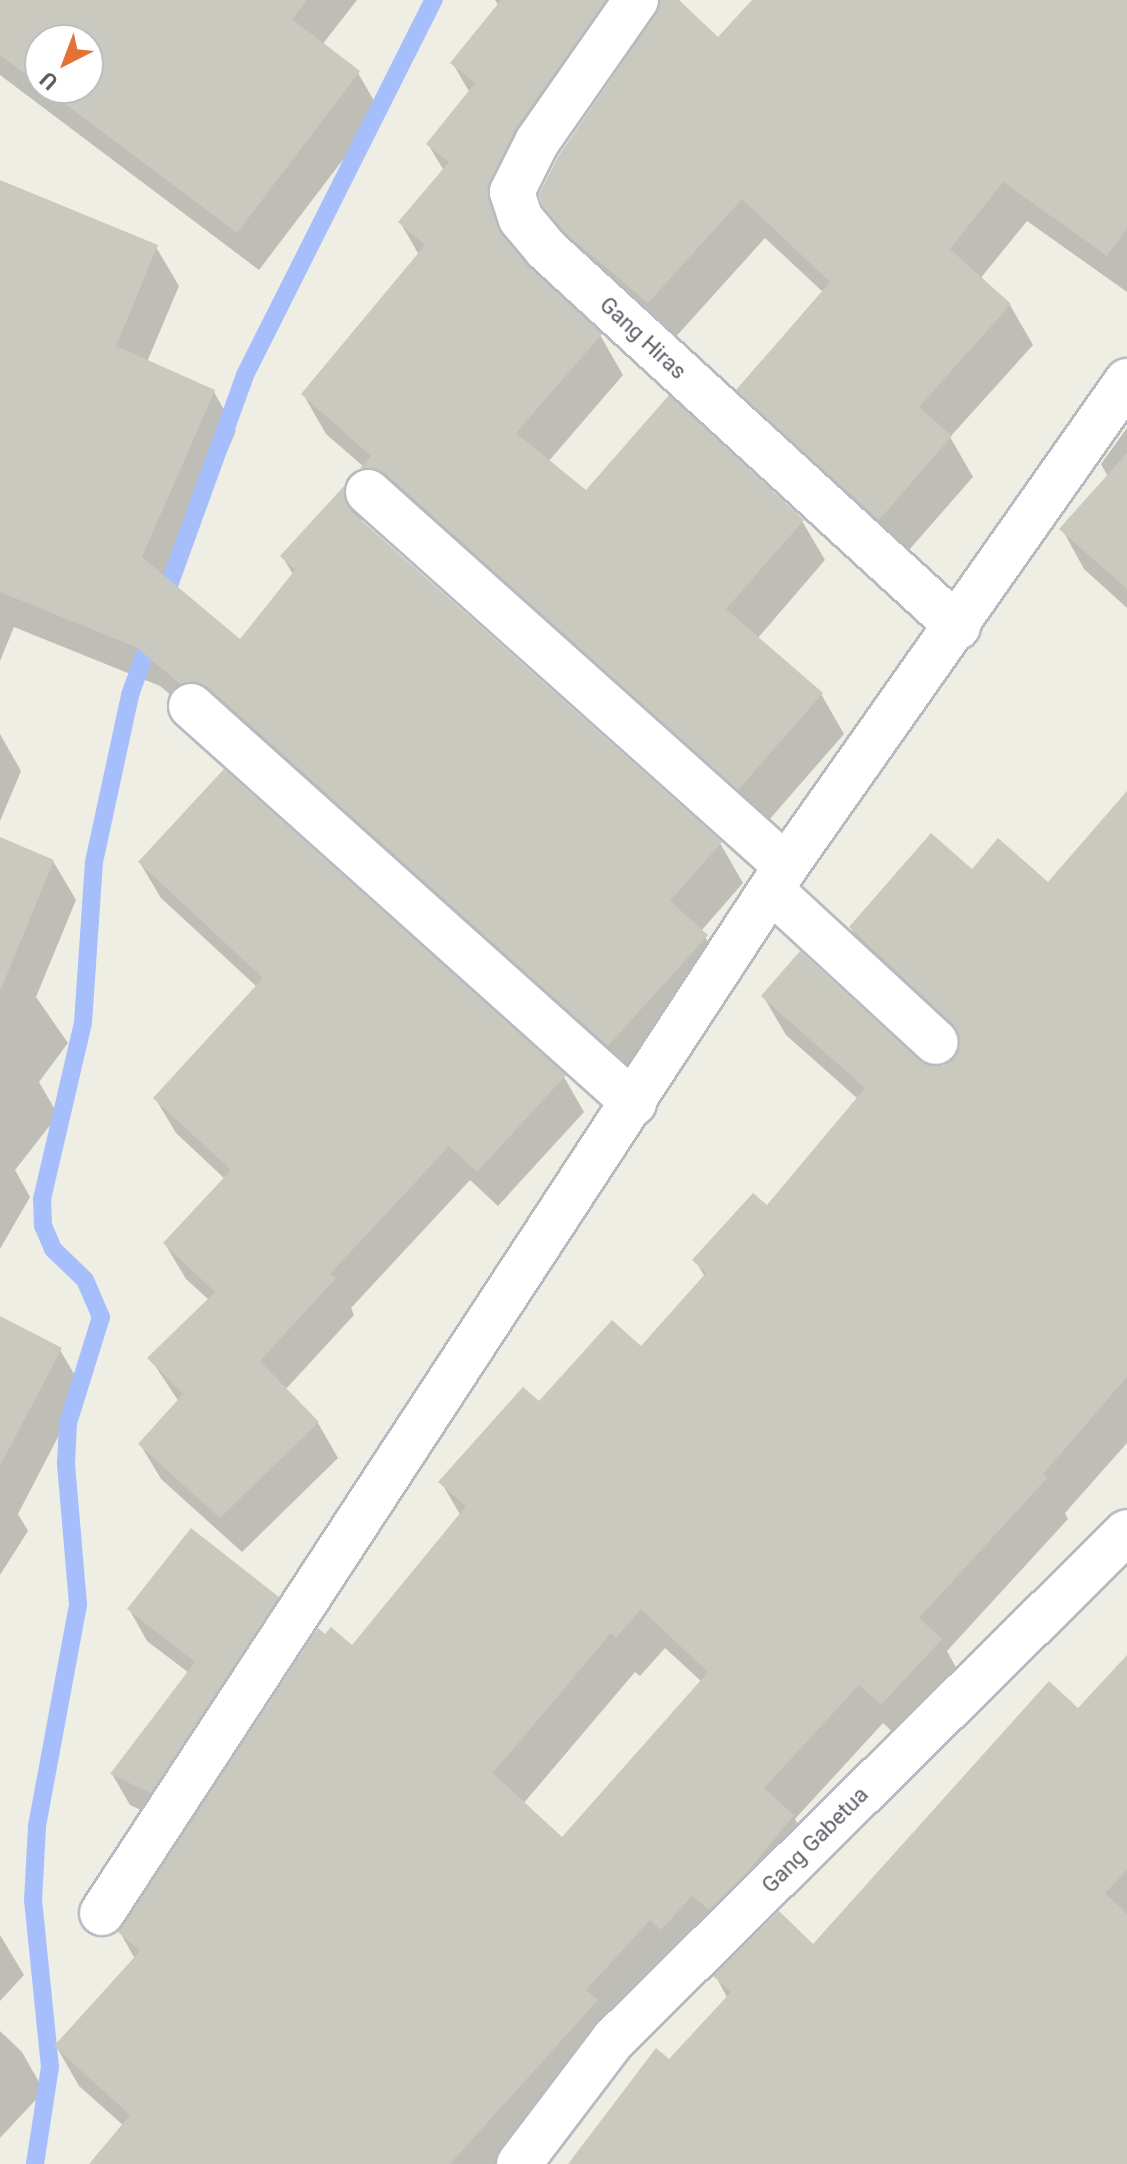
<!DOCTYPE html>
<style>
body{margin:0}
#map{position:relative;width:1127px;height:2164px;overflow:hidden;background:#eeeee4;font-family:Roboto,sans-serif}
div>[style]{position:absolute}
.shadow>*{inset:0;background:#0003}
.stream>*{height:18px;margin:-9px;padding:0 9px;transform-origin:9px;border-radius:9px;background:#a6bffc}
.building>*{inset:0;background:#c9c9c0}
.roads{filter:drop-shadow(2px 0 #b9bac0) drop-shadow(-2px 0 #b9bac0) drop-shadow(0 2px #b9bac0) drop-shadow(0 -2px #b9bac0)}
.minor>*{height:44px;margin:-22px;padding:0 22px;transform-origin:22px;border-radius:22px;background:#fff}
span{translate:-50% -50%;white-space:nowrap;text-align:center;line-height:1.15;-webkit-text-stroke:8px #fff;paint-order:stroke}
.street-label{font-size:22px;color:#5c5d64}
.north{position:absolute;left:24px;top:24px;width:80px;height:80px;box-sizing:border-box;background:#fff;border:2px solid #bebec1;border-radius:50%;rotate:222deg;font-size:22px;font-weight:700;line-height:32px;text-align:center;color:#5c5d64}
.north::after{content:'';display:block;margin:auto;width:28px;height:36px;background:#e37335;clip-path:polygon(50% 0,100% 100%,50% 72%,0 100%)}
</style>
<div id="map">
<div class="shadow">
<div style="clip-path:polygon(evenodd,0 0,357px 0,322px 45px,358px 73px,380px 111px,259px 270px,0 75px,0 0,40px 40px,88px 40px,88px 88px,40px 88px,40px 40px)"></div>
<div style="clip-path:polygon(495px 0,676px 0,718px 40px,755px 0,1127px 0,1127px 292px,1027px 221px,980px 279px,1010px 305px,1033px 345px,950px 437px,973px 477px,902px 558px,762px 430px,739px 390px,824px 293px,765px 238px,672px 341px,569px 246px,545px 206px,560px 156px,654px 16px,649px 16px,538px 168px,509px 230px,515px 251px,600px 335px,623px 375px,548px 462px,586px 493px,802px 521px,825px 560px,757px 639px,821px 694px,844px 734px,762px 828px,385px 508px,364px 467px,326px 434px,303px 394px,419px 255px,400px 222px,444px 171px,428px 144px,470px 93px,453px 64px,499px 6px)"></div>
<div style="clip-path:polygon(0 182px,156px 247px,179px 286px,147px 362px,214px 392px,236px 431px,170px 583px,240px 642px,294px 576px,282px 556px,344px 489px,364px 525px,720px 843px,743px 883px,701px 931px,729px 975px,631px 1084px,160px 686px,14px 627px,0 661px)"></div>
<div style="clip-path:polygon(1127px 428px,1127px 608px,1084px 569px,1062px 529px,1108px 477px,1101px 464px)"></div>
<div style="clip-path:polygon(0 734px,21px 771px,0 821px)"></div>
<div style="clip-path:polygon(evenodd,1127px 794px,1127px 1443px,1065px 1513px,1068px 1519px,947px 1651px,963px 1680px,905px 1744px,883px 1723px,795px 1819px,816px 1856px,508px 2164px,91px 2164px,124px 2126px,79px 2086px,56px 2046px,135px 1959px,120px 1932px,461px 1516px,441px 1482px,539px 1403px,641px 1349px,705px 1277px,695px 1260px,767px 1208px,858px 1099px,786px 1035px,763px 996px,919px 1063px,943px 1068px,957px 1060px,960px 1046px,874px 967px,851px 928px,972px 872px,1048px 885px,1127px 794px,665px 1648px,702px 1682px,562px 1840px,523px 1804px,635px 1672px,640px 1676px,665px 1648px)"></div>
<div style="clip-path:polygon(0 839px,53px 861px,76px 900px,36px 997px,68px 1043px,39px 1082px,58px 1115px,15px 1170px,30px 1197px,0 1249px)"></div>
<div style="clip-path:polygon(140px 863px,564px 1077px,584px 1112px,498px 1206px,470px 1180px,351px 1308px,354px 1315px,285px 1390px,318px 1423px,338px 1458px,242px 1552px,161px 1479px,140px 1444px,179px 1402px,150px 1358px,209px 1300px,186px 1279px,165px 1244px,225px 1179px,176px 1133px,155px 1098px,257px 987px,161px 898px)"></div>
<div style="clip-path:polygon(0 1318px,60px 1350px,83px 1389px,18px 1514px,28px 1531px,0 1575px)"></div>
<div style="clip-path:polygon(277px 1598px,295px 1630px,169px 1823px,130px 1805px,112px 1774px,189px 1673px,147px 1641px,129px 1609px)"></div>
<div style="clip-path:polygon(1127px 1658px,1127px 2164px,571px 2164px,728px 1999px,716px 1977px,813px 1947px,1078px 1711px)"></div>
<div style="clip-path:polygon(0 1935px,24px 1975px,0 2001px)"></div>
<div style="clip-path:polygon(0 2031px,22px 2052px,44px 2091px,0 2138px)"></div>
</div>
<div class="stream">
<div style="left:163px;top:602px;width:241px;rotate:-70.1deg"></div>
<div style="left:245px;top:375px;width:420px;rotate:-63.3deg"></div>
<div style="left:35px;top:2164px;width:98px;rotate:-81.2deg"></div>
<div style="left:50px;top:2067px;width:167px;rotate:-95.8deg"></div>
<div style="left:33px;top:1901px;width:75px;rotate:-86.9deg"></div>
<div style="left:37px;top:1826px;width:226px;rotate:-79.5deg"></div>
<div style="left:78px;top:1604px;width:141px;rotate:-94.9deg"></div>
<div style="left:66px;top:1464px;width:41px;rotate:-87.2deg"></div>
<div style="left:68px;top:1423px;width:111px;rotate:-72.7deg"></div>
<div style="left:101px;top:1317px;width:40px;rotate:-113.4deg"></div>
<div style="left:85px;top:1280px;width:45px;rotate:-135.9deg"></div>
<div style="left:53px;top:1249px;width:25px;rotate:-113deg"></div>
<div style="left:43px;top:1226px;width:27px;rotate:-92deg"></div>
<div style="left:42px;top:1199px;width:181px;rotate:-76.9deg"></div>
<div style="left:83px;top:1023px;width:161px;rotate:-86.1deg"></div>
<div style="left:94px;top:862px;width:171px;rotate:-77.8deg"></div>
<div style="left:130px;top:695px;width:65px;rotate:-70.2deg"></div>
</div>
<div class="building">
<div style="clip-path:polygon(0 0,307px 0,292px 19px,360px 71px,237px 233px,44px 88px,88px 88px,88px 40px,40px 40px,40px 85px,0 55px)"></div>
<div style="clip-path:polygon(501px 0,606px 0,516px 128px,487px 190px,502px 235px,602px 334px,516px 433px,586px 490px,669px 395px,804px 520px,726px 609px,823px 693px,738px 790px,385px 473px,360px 468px,371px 456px,301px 394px,425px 245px,398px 222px,449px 162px,426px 144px,475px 83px,450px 63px)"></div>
<div style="clip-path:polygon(661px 0,679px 0,718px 37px,752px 0,1127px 0,1127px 228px,1107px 256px,1003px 182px,950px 249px,1011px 304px,919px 407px,952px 436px,879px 520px,736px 390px,830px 282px,742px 199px,648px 303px,564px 232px,543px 207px,539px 194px,559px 155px,656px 14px)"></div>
<div style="clip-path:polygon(0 180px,158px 245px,116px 346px,215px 390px,142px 557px,240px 639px,295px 570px,280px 556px,344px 486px,351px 511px,722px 842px,670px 901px,708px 935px,608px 1046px,208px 687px,195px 681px,180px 684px,136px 647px,0 592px)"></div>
<div style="clip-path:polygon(1127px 453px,1127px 589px,1059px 529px)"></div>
<div style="clip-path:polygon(224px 769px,566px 1075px,477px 1172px,449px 1146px,330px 1274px,336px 1278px,260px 1361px,319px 1422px,220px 1518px,138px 1444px,183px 1394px,147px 1358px,215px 1292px,163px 1243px,231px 1170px,153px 1098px,263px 978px,138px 862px)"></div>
<div style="clip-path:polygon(evenodd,1127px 791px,1127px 1377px,1043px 1474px,1047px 1478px,919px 1618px,942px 1639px,881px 1705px,859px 1685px,764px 1788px,794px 1815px,744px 1876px,709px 1910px,692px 1896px,661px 1930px,650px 1920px,586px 1990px,598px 2000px,450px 2164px,89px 2164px,130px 2115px,54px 2046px,140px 1951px,118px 1932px,318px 1628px,325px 1634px,331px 1627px,352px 1645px,466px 1506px,438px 1482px,523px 1387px,539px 1401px,612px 1320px,641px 1346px,706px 1273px,692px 1260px,753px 1193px,767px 1205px,865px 1088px,761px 996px,800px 951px,919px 1060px,944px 1066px,960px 1048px,953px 1024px,849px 927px,931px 833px,972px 869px,998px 838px,1048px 882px,1127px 791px,641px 1609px,708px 1672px,562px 1837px,493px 1773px,611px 1633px,616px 1638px,641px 1609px)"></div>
<div style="clip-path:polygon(0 837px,54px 860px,1px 989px,0 988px)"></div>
<div style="clip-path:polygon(0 1316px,62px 1348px,0 1466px)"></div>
<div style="clip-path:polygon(191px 1528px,279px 1597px,151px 1793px,110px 1774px,195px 1662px,127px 1609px)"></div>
<div style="clip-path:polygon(1127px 1655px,1127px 1870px,1105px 1893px,1127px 1914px,1127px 2164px,568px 2164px,656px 2048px,669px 2059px,731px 1992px,713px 1976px,779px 1911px,813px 1944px,1049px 1681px,1078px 1708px)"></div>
</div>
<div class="roads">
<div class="minor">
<div style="left:636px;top:0;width:173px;rotate:124.9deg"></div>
<div style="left:537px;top:142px;width:56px;rotate:116.6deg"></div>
<div style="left:512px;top:192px;width:28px;rotate:72deg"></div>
<div style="left:521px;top:219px;width:39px;rotate:50deg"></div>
<div style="left:546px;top:249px;width:559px;rotate:42.54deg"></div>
<div style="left:368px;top:492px;width:561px;rotate:41.82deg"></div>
<div style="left:191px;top:706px;width:595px;rotate:41.87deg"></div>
<div style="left:771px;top:890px;width:224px;rotate:42.7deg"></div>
<div style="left:102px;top:1913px;width:1251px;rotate:-56.84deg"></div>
<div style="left:786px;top:866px;width:593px;rotate:-54.89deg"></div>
<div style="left:519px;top:2164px;width:157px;rotate:-52.8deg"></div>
<div style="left:614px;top:2039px;width:721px;rotate:-44.66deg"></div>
</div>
</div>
<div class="street-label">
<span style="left:643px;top:338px;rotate:43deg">Gang Hiras</span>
<span style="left:815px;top:1840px;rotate:-45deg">Gang Gabetua</span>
</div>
<div class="north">U</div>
</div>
